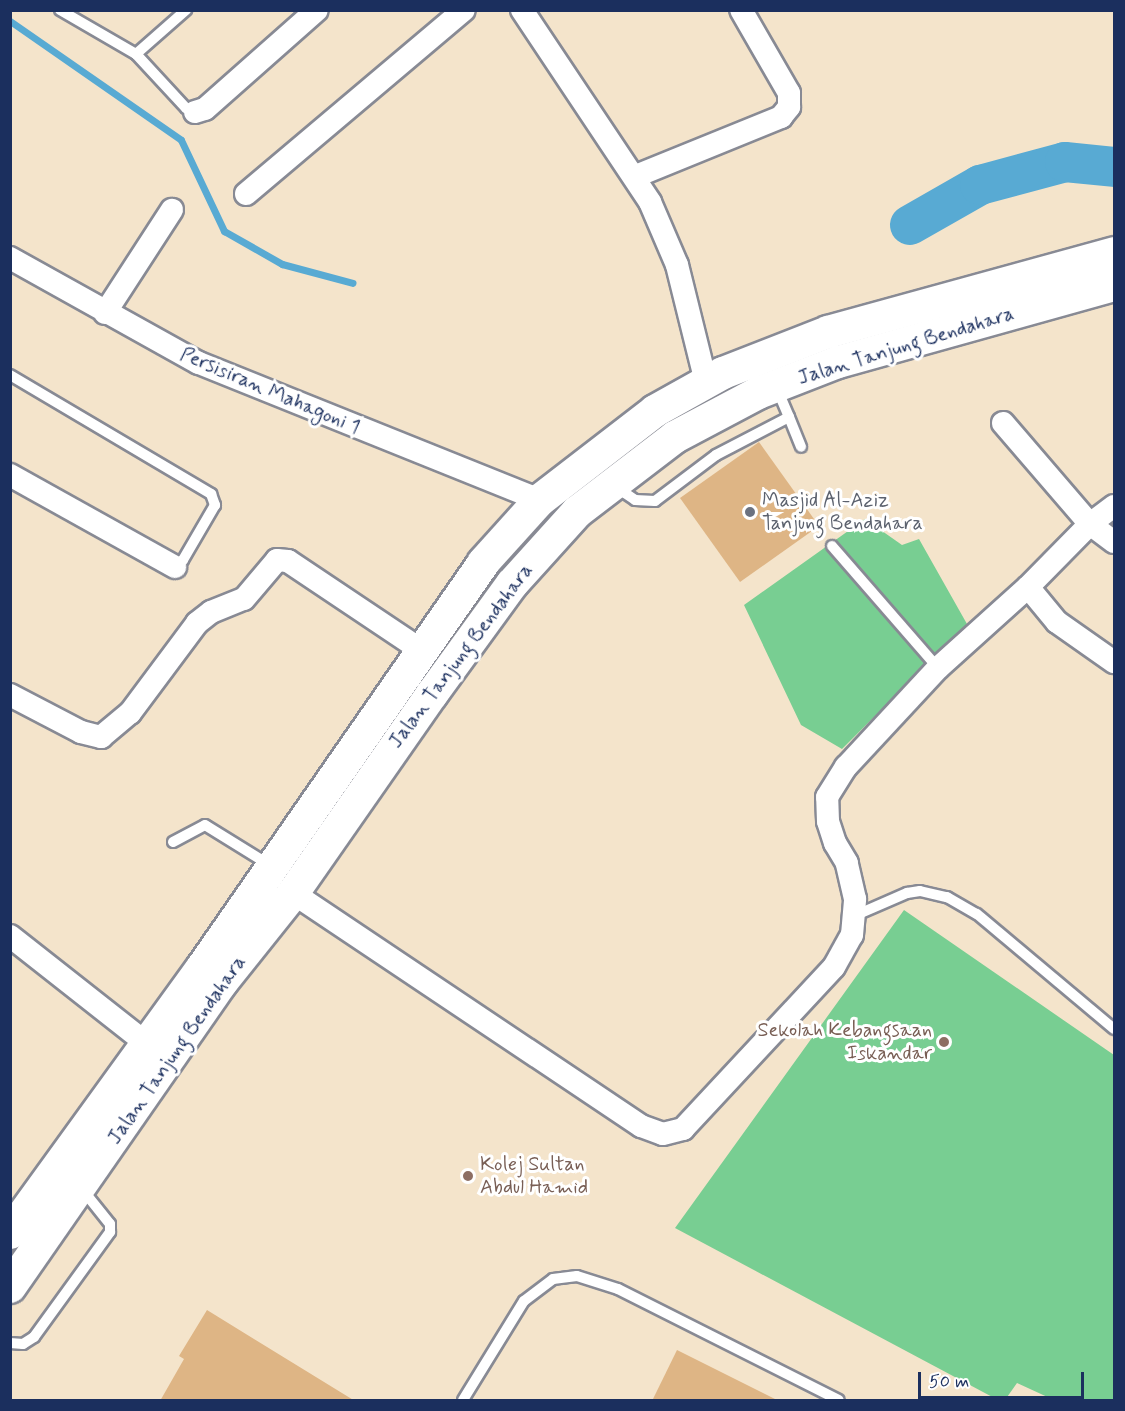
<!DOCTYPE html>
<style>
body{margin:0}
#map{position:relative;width:1125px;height:1411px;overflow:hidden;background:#f4e4cb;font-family:Mynerve,sans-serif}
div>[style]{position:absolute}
.green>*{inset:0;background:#78ce92}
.stream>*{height:7px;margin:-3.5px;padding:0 3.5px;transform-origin:3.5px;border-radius:3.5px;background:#58aad3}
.river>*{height:40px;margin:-20px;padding:0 20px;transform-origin:20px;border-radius:20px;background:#58aad3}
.building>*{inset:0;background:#deb585}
.roads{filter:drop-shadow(2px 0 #888a94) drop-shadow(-2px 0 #888a94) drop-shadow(0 2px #888a94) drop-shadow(0 -2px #888a94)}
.lane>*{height:10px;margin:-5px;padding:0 5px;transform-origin:5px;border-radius:5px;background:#fff}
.street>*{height:22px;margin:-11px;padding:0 11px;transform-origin:11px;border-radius:11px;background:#fff}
.secondary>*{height:32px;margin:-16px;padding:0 16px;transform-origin:16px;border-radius:16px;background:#fff}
.dots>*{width:16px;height:16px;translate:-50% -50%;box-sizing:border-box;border:3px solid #fff;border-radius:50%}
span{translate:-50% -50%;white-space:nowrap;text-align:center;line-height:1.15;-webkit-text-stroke:6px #fff;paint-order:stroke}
.street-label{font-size:20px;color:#1b2f5e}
.worship-label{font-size:20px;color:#5b616d}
.left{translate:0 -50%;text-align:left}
.education-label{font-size:20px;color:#785e54}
.right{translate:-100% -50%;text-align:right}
.frame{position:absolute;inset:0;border:12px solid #1b2f5e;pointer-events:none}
.scale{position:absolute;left:918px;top:1372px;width:166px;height:27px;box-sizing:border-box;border:3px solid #1b2f5e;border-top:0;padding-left:8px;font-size:18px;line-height:21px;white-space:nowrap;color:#1b2f5e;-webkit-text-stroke:4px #fff;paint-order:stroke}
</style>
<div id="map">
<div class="green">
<div style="clip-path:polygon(865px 519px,902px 545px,919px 539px,967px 624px,842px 749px,801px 725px,744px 605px)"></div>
<div style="clip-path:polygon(904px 910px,1114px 1055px,1114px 1400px,1054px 1400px,1017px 1383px,1005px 1400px,998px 1400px,675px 1228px)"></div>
</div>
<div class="stream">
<div style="left:10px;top:21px;width:208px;rotate:34.8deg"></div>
<div style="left:181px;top:140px;width:101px;rotate:64.7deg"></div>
<div style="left:224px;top:231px;width:67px;rotate:29.6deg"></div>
<div style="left:282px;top:264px;width:73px;rotate:15deg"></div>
</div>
<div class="river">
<div style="left:910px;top:225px;width:81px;rotate:-29.7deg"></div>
<div style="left:980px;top:185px;width:88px;rotate:-15.1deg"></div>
<div style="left:1065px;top:162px;width:49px;rotate:5.8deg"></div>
</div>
<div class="building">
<div style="clip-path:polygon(759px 442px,819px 526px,740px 582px,680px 498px)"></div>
<div style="clip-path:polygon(207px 1310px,355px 1401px,160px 1401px,184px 1359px,179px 1356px)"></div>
<div style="clip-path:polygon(677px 1350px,779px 1401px,652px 1401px)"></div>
</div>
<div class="roads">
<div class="lane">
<div style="left:60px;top:10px;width:88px;rotate:30.1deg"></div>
<div style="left:136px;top:54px;width:74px;rotate:47.2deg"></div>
<div style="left:186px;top:108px;width:10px;rotate:24deg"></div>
<div style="left:136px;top:54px;width:67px;rotate:-41.3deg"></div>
<div style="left:10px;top:375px;width:234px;rotate:30.6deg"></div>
<div style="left:211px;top:494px;width:12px;rotate:70deg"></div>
<div style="left:215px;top:505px;width:64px;rotate:120.2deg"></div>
<div style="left:183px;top:560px;width:11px;rotate:139deg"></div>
<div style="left:789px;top:417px;width:32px;rotate:68deg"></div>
<div style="left:616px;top:487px;width:23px;rotate:34deg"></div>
<div style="left:635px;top:500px;width:20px;rotate:3deg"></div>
<div style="left:655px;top:501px;width:76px;rotate:-37deg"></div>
<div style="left:716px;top:455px;width:82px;rotate:-27.5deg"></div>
<div style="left:789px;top:417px;width:30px;rotate:-113deg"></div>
<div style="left:832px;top:546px;width:162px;rotate:49deg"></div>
<div style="left:173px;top:842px;width:36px;rotate:-28deg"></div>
<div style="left:205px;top:825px;width:78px;rotate:31.8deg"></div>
<div style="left:854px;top:916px;width:58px;rotate:-23.5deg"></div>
<div style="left:907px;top:893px;width:13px;rotate:-9deg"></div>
<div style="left:920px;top:891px;width:28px;rotate:13deg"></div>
<div style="left:947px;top:897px;width:34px;rotate:30deg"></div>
<div style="left:977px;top:914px;width:179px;rotate:40deg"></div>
<div style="left:10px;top:1343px;width:13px;rotate:4deg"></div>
<div style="left:23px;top:1344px;width:13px;rotate:-32deg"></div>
<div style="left:34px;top:1337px;width:130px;rotate:-54.1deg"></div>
<div style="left:110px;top:1232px;width:8px;rotate:-90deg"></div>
<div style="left:110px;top:1224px;width:45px;rotate:-128.7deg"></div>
<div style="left:463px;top:1400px;width:116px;rotate:-58.4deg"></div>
<div style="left:524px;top:1301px;width:36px;rotate:-37deg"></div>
<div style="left:553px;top:1279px;width:24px;rotate:-7deg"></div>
<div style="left:577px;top:1276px;width:43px;rotate:17.6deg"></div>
<div style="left:618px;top:1289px;width:247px;rotate:26.7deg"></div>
</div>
<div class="street">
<div style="left:522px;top:10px;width:231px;rotate:56.3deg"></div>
<div style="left:650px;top:202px;width:69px;rotate:66.8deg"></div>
<div style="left:677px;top:265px;width:121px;rotate:76.1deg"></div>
<div style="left:195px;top:112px;width:10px;rotate:-17deg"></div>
<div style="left:205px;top:109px;width:149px;rotate:-41.5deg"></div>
<div style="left:636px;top:176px;width:157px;rotate:-22.1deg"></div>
<div style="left:781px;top:117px;width:13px;rotate:-51deg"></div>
<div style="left:789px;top:107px;width:14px;rotate:-90deg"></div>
<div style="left:789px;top:93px;width:96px;rotate:-120deg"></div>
<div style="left:246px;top:194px;width:285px;rotate:-40.2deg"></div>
<div style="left:10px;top:258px;width:216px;rotate:29.1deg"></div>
<div style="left:199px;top:363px;width:367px;rotate:21.9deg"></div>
<div style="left:105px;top:313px;width:123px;rotate:-57deg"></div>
<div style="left:1003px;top:423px;width:133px;rotate:49.3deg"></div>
<div style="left:1090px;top:524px;width:30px;rotate:37deg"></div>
<div style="left:10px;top:475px;width:189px;rotate:29.1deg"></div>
<div style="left:1028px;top:587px;width:45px;rotate:50.4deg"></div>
<div style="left:1057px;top:622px;width:70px;rotate:35.1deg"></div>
<div style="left:10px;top:695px;width:80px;rotate:27.5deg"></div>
<div style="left:81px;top:732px;width:21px;rotate:14deg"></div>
<div style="left:101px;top:737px;width:38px;rotate:-40deg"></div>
<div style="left:130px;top:713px;width:112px;rotate:-53.3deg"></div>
<div style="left:197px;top:623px;width:18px;rotate:-38deg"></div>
<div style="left:211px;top:612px;width:35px;rotate:-22deg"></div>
<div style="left:244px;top:599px;width:51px;rotate:-49.8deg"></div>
<div style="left:277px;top:560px;width:11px;rotate:5deg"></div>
<div style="left:288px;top:561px;width:160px;rotate:33.8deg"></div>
<div style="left:293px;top:893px;width:419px;rotate:33.8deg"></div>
<div style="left:641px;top:1126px;width:23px;rotate:20deg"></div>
<div style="left:663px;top:1134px;width:21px;rotate:-14deg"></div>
<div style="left:683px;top:1129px;width:221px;rotate:-47deg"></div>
<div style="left:834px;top:967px;width:37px;rotate:-61deg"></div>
<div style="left:852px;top:935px;width:36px;rotate:-85deg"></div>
<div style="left:855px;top:899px;width:37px;rotate:-103deg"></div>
<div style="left:847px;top:863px;width:23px;rotate:-121deg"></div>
<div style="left:835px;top:843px;width:23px;rotate:-108deg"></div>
<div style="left:828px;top:821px;width:24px;rotate:-92deg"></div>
<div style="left:827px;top:797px;width:36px;rotate:-58deg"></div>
<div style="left:846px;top:767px;width:135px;rotate:-47.1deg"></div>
<div style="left:938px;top:668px;width:121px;rotate:-42deg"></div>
<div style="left:1028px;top:587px;width:88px;rotate:-45.5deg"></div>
<div style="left:1090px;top:524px;width:30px;rotate:-37deg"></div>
<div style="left:10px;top:936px;width:173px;rotate:38.2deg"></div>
</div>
<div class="secondary">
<div style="left:10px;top:1233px;width:327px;rotate:-54.1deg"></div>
<div style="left:202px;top:968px;width:493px;rotate:-55.2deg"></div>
<div style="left:483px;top:563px;width:85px;rotate:-47.9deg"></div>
<div style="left:540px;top:500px;width:145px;rotate:-37.7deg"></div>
<div style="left:655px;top:411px;width:78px;rotate:-29.2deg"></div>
<div style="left:723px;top:373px;width:113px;rotate:-21.3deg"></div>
<div style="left:828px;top:332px;width:297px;rotate:-15.4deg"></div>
<div style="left:10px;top:1287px;width:371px;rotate:-55.2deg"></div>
<div style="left:222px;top:982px;width:114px;rotate:-51.4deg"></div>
<div style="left:293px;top:893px;width:243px;rotate:-55.1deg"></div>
<div style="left:432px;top:694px;width:136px;rotate:-54deg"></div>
<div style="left:512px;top:584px;width:97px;rotate:-47.9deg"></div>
<div style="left:577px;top:512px;width:123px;rotate:-37.4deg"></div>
<div style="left:675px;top:437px;width:94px;rotate:-27.9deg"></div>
<div style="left:758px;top:393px;width:86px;rotate:-21.2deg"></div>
<div style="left:838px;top:362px;width:287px;rotate:-15.6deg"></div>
</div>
</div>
<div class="dots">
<div style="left:750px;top:512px;background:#6b7280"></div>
<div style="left:944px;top:1042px;background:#8d6e63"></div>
<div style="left:468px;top:1176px;background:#8d6e63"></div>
</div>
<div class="street-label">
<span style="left:906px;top:346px;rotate:-17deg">Jalan Tanjung Bendahara</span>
<span style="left:270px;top:391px;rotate:23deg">Persisiran Mahagoni 1</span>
<span style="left:461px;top:656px;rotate:-53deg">Jalan Tanjung Bendahara</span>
<span style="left:177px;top:1050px;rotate:-55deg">Jalan Tanjung Bendahara</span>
</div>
<div class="worship-label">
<span class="left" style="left:762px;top:512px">Masjid Al-Aziz<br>Tanjung Bendahara</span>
</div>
<div class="education-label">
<span class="right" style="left:932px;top:1042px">Sekolah Kebangsaan<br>Iskandar</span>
<span class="left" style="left:480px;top:1176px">Kolej Sultan<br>Abdul Hamid</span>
</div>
<div class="frame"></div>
<div class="scale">50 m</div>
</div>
